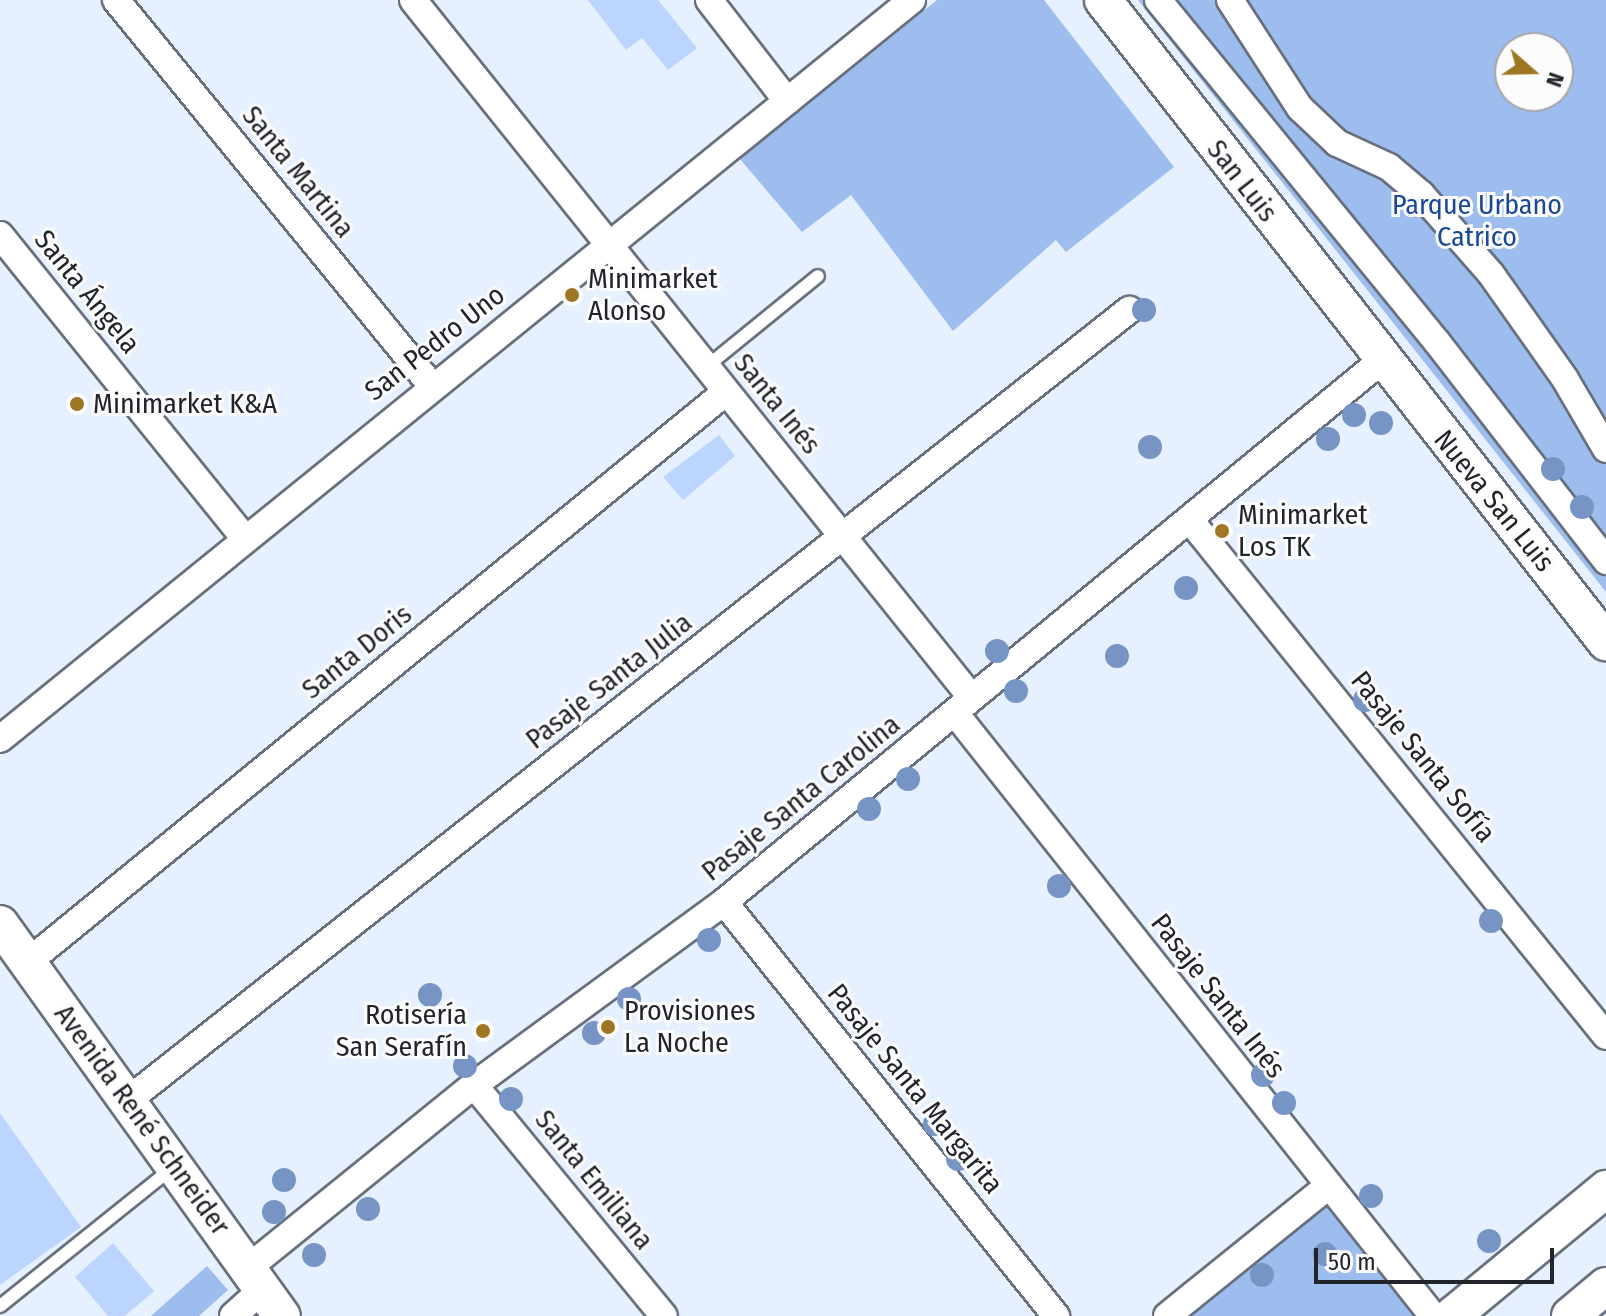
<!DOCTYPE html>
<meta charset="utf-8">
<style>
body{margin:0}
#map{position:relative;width:1606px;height:1316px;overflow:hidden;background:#e6f0ff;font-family:"Fira Sans Condensed",sans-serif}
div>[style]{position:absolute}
.green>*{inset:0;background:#9ebdef}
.building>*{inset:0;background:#bcd5fe}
.roads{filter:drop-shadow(2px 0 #68707d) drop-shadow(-2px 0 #68707d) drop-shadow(0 2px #68707d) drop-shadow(0 -2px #68707d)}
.lane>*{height:12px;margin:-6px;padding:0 6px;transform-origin:6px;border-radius:6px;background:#fff}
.street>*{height:26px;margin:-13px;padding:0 13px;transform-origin:13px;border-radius:13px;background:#fff}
.secondary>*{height:36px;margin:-18px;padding:0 18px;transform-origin:18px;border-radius:18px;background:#fff}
.trees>*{width:24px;height:24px;margin:-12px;border-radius:50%;background:#7694c4}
.dots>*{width:22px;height:22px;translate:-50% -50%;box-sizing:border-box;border:4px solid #fcfcfc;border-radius:50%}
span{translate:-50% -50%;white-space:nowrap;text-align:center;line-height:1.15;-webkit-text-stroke:6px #fcfcfc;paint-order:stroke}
.street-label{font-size:28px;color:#21242a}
.park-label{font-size:28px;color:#1a4894}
.poi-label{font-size:28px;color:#21242a}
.left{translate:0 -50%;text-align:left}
.right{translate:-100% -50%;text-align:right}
.north{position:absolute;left:1494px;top:32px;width:80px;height:80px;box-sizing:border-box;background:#fcfcfc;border:2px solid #a4a6a8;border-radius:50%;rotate:110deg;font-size:22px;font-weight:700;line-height:32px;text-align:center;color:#21242a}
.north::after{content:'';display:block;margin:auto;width:28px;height:36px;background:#9f7624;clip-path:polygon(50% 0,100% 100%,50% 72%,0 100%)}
.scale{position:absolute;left:1314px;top:1248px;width:240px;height:36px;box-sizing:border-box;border:4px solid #21242a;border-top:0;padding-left:10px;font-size:24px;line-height:28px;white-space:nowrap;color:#21242a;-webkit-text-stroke:6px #fcfcfc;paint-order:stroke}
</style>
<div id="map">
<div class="green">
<div style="clip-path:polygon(937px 0,1044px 0,1174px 167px,1066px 252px,1056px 240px,953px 331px,851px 195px,802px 232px,740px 159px)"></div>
<div style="clip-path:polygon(evenodd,1138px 0,1606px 0,1606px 592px,1138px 0,1510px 48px,1558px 48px,1558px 96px,1510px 96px,1510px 48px)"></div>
<div style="clip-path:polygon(1331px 1203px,1417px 1316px,1187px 1316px)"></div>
<div style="clip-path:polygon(207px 1266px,228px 1290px,199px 1316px,151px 1316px)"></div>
</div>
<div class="building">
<div style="clip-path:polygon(588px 0,658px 0,697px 48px,668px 70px,642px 38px,626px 50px)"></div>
<div style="clip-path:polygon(719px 435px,735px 456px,683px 500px,663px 477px)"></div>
<div style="clip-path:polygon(0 1113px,81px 1227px,0 1285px)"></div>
<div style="clip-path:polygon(113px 1243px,154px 1291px,125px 1316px,108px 1316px,75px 1277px)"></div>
</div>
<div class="roads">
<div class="lane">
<div style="left:706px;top:367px;width:144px;rotate:-39.1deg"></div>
<div style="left:0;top:1306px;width:221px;rotate:-38.7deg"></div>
</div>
<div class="street">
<div style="left:116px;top:0;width:497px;rotate:50.7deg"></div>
<div style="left:413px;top:0;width:894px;rotate:51.31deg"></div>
<div style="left:709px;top:0;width:128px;rotate:52.3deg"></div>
<div style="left:1158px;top:0;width:441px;rotate:50.8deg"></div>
<div style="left:1437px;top:342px;width:277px;rotate:52.3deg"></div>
<div style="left:1230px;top:0;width:129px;rotate:57.1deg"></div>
<div style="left:1300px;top:108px;width:51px;rotate:43.4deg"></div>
<div style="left:1337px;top:143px;width:57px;rotate:24.8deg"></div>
<div style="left:1389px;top:167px;width:42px;rotate:40.2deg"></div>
<div style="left:1421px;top:194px;width:106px;rotate:48.8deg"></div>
<div style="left:1491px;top:274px;width:128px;rotate:54.8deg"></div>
<div style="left:1565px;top:379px;width:81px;rotate:59.6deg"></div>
<div style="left:0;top:235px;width:390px;rotate:51.1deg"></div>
<div style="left:1189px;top:519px;width:664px;rotate:51.11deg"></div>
<div style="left:955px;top:713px;width:769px;rotate:51.6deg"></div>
<div style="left:0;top:739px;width:1174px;rotate:-39.02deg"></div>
<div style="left:724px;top:902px;width:531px;rotate:51.27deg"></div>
<div style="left:28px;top:962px;width:901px;rotate:-39.24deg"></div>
<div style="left:474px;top:1085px;width:299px;rotate:50.6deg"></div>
<div style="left:127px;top:1101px;width:1277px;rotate:-38.29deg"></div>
<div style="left:248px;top:1268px;width:291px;rotate:-39deg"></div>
<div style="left:474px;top:1085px;width:310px;rotate:-36.2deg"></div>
<div style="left:724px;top:902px;width:851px;rotate:-39.47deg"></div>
<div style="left:233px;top:1316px;width:40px;rotate:-42deg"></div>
<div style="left:1167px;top:1316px;width:207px;rotate:-38.9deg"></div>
</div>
<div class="secondary">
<div style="left:1103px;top:0;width:816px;rotate:51.92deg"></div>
<div style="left:0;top:924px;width:483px;rotate:54.3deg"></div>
<div style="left:1452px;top:1316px;width:200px;rotate:-39.5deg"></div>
<div style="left:1570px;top:1316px;width:47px;rotate:-39.8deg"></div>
</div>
</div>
<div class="trees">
<div style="left:1144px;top:310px"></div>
<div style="left:1354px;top:415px"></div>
<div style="left:1381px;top:423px"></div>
<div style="left:1328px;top:439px"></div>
<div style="left:1150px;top:447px"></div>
<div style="left:1553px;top:469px"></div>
<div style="left:1582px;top:507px"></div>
<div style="left:1186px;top:588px"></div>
<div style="left:997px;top:651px"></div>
<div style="left:1117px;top:656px"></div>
<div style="left:1016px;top:691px"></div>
<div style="left:1365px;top:700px"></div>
<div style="left:908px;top:779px"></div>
<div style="left:869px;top:809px"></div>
<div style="left:1059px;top:886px"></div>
<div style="left:1491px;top:921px"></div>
<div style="left:709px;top:940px"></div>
<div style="left:430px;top:995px"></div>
<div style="left:629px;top:999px"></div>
<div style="left:594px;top:1033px"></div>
<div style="left:465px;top:1066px"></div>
<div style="left:1263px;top:1075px"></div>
<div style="left:511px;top:1099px"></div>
<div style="left:1284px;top:1103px"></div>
<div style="left:935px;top:1124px"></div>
<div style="left:958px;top:1159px"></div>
<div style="left:284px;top:1180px"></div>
<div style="left:1371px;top:1196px"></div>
<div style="left:368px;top:1209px"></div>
<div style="left:274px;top:1212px"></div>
<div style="left:1489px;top:1241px"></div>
<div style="left:1325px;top:1254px"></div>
<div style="left:314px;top:1255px"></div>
<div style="left:1262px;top:1275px"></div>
</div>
<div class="dots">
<div style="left:572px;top:295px;background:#9f7624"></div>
<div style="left:77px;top:404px;background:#9f7624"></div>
<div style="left:1222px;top:531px;background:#9f7624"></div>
<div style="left:608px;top:1027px;background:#9f7624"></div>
<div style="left:483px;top:1031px;background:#9f7624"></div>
</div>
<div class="street-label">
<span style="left:298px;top:172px;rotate:51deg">Santa Martina</span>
<span style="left:1242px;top:181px;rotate:52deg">San Luis</span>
<span style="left:87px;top:292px;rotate:51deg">Santa Ángela</span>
<span style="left:435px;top:343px;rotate:-38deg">San Pedro Uno</span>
<span style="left:777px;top:404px;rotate:51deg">Santa Inés</span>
<span style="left:1494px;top:501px;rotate:51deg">Nueva San Luis</span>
<span style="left:357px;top:652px;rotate:-39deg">Santa Doris</span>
<span style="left:609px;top:681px;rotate:-38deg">Pasaje Santa Julia</span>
<span style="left:1423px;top:757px;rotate:51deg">Pasaje Santa Sofía</span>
<span style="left:801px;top:798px;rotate:-39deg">Pasaje Santa Carolina</span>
<span style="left:1218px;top:996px;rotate:52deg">Pasaje Santa Inés</span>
<span style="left:915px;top:1089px;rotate:51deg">Pasaje Santa Margarita</span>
<span style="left:142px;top:1120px;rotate:54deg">Avenida René Schneider</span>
<span style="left:594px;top:1180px;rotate:51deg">Santa Emiliana</span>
</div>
<div class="park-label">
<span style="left:1477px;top:221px">Parque Urbano<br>Catrico</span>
</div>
<div class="poi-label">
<span class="left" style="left:588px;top:295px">Minimarket<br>Alonso</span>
<span class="left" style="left:93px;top:404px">Minimarket K&amp;A</span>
<span class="left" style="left:1238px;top:531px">Minimarket<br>Los TK</span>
<span class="left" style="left:624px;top:1027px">Provisiones<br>La Noche</span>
<span class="right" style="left:467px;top:1031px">Rotisería<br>San Serafín</span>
</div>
<div class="north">N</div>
<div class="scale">50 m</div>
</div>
